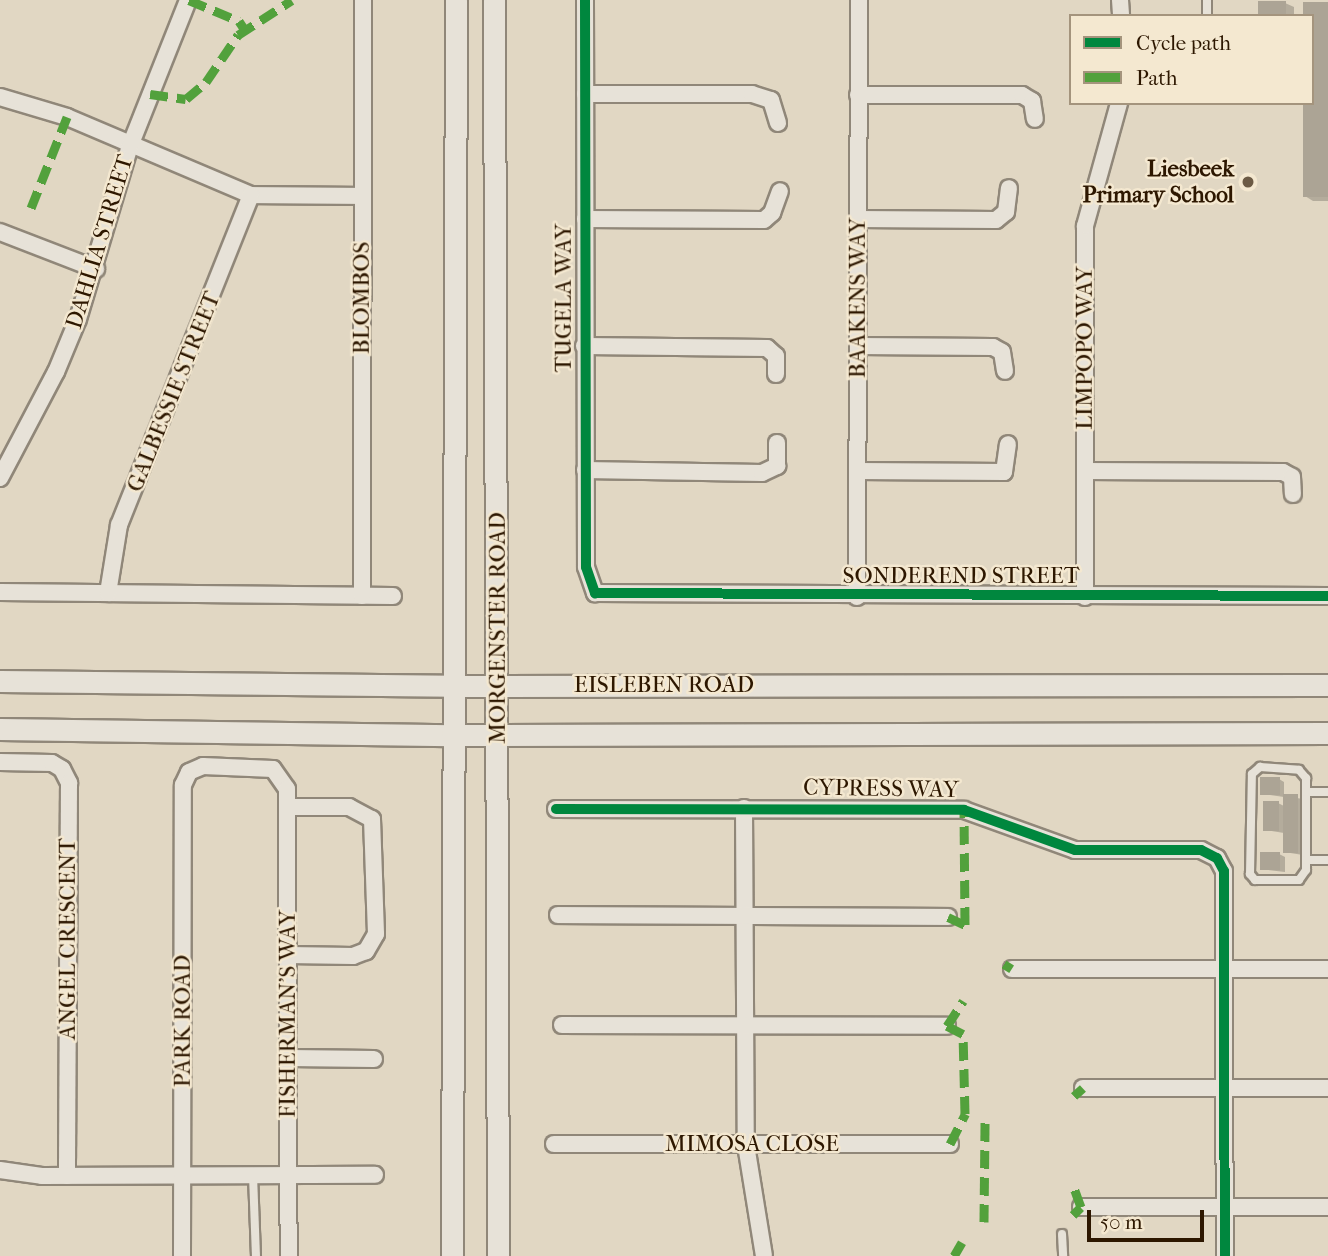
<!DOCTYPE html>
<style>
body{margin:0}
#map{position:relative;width:1328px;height:1256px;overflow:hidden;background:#e1d7c3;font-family:"IM FELL French Canon",serif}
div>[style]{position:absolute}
.shadow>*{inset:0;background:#0003}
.building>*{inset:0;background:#aca495}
.roads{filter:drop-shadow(2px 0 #908779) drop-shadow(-2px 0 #908779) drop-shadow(0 2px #908779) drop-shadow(0 -2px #908779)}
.lane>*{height:8px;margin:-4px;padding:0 4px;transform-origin:4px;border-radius:4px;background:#e7e2d8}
.street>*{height:16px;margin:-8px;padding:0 8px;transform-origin:8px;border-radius:8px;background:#e7e2d8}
.secondary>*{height:21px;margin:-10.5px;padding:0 10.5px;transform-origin:10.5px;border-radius:10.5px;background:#e7e2d8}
.quiet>*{height:9px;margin-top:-4.5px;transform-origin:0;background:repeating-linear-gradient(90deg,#52a13c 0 18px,transparent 0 27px)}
.cycleway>*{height:10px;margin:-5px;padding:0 5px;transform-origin:5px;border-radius:5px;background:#00873e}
.dots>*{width:19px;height:19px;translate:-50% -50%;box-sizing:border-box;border:4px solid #f4e8d0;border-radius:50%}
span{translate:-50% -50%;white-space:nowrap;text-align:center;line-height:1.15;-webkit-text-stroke:5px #f4e8d0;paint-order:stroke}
.poi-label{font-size:23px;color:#2d1700;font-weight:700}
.right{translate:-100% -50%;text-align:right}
.street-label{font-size:23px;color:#2d1700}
.legend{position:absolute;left:1069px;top:14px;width:245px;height:91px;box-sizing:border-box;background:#f4e8d0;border:2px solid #a4947d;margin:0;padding:9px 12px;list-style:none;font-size:21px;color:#2d1700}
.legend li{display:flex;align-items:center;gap:14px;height:35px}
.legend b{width:35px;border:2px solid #a4947d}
.scale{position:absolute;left:1087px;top:1210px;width:117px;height:32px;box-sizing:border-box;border:4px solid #2d1700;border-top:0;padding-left:9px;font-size:21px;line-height:24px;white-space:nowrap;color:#2d1700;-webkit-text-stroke:5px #f4e8d0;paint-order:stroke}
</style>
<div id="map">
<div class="shadow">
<div style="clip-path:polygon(1285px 3px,1294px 7px,1294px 16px,1260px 16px)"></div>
<div style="clip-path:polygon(1328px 4px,1328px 201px,1313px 201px,1305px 196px,1312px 103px)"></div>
<div style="clip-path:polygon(1279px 779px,1284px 782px,1284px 796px,1303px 799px,1303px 855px,1284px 852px,1284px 833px,1265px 830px,1278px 803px,1284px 806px,1284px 797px,1262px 794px)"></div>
<div style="clip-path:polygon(1279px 854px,1285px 857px,1285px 872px,1261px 869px)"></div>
</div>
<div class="building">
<div style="clip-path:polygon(1258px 1px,1286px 1px,1286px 16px,1258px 16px)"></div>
<div style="clip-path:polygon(1303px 2px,1328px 2px,1328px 197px,1303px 197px,1303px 103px,1312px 103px,1312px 16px,1303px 16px)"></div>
<div style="clip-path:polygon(1260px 777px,1280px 777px,1280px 795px,1260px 795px)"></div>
<div style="clip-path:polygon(1283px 794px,1298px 794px,1298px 853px,1283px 853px)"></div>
<div style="clip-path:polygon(1263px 801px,1279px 801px,1279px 831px,1263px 831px)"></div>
<div style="clip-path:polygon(1260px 852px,1280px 852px,1280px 870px,1260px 870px)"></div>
</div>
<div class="roads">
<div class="lane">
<div style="left:1207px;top:16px;width:16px;rotate:-90deg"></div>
<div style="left:1260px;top:767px;width:39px;rotate:4deg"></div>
<div style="left:1299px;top:770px;width:11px;rotate:49deg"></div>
<div style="left:1306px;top:778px;width:92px;rotate:90deg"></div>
<div style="left:1306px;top:870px;width:12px;rotate:125deg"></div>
<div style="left:1299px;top:880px;width:44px;rotate:180deg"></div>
<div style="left:1255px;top:880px;width:8px;rotate:-130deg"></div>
<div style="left:1250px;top:874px;width:100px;rotate:-88.9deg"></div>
<div style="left:1252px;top:774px;width:11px;rotate:-41deg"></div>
<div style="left:1306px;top:792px;width:22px"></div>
<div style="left:1306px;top:860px;width:22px"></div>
<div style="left:253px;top:1175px;width:81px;rotate:87.9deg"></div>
<div style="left:1062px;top:1234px;width:22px;rotate:87deg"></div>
</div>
<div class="street">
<div style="left:585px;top:0;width:567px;rotate:89.9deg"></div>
<div style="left:586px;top:567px;width:28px;rotate:71deg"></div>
<div style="left:595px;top:593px;width:733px;rotate:0.23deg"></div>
<div style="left:1120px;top:0;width:16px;rotate:86deg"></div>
<div style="left:585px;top:94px;width:167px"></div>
<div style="left:752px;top:94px;width:20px;rotate:18deg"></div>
<div style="left:771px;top:100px;width:24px;rotate:73deg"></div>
<div style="left:858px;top:95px;width:164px"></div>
<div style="left:1022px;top:95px;width:12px;rotate:31deg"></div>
<div style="left:1032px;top:101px;width:18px;rotate:81deg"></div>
<div style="left:0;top:97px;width:70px;rotate:16.6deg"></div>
<div style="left:67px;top:117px;width:200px;rotate:23deg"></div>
<div style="left:251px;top:195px;width:110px;rotate:0.5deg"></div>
<div style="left:585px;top:219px;width:179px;rotate:0.3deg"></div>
<div style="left:764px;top:220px;width:11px;rotate:-41deg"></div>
<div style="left:772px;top:213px;width:23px;rotate:-70deg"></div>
<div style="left:858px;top:219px;width:138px;rotate:0.4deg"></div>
<div style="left:996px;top:220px;width:13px;rotate:-39deg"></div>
<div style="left:1006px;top:212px;width:24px;rotate:-83deg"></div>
<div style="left:0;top:232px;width:103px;rotate:21.1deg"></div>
<div style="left:584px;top:346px;width:183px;rotate:0.6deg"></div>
<div style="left:767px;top:348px;width:12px;rotate:42deg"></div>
<div style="left:776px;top:356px;width:18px;rotate:90deg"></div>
<div style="left:858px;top:346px;width:135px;rotate:0.4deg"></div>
<div style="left:993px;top:347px;width:10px;rotate:29deg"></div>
<div style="left:1002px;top:352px;width:19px;rotate:81deg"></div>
<div style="left:585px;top:470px;width:177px;rotate:1deg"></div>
<div style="left:762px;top:473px;width:17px;rotate:-25deg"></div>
<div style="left:777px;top:466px;width:23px;rotate:-90deg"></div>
<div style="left:858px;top:471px;width:146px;rotate:0.4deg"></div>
<div style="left:1004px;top:472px;width:28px;rotate:-82deg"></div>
<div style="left:1085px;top:471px;width:198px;rotate:0.3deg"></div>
<div style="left:1283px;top:472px;width:10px;rotate:29deg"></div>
<div style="left:1292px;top:477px;width:17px;rotate:87deg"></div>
<div style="left:0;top:478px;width:120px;rotate:-62.2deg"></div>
<div style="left:56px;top:372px;width:57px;rotate:-67.5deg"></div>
<div style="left:78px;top:319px;width:181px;rotate:-73.3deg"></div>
<div style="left:130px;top:146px;width:157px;rotate:-68.3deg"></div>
<div style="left:0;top:592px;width:393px;rotate:0.6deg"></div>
<div style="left:108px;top:593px;width:69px;rotate:-80.8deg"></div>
<div style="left:119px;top:525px;width:355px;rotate:-68.2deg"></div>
<div style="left:362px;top:596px;width:596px;rotate:-89.9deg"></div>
<div style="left:857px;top:597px;width:597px;rotate:-89.81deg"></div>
<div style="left:1085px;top:597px;width:371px;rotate:-90deg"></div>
<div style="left:1085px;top:226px;width:128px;rotate:-74.5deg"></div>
<div style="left:0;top:762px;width:52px;rotate:1.1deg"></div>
<div style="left:52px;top:763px;width:12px;rotate:31deg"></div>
<div style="left:62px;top:769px;width:16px;rotate:63deg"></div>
<div style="left:69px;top:783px;width:393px;rotate:90.3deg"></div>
<div style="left:288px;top:807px;width:61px"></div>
<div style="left:349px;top:807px;width:26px;rotate:28deg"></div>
<div style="left:372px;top:819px;width:115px;rotate:88deg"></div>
<div style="left:376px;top:934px;width:20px;rotate:120deg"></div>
<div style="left:366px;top:951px;width:14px;rotate:159deg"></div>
<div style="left:353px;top:956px;width:65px;rotate:-179.1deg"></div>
<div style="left:744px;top:808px;width:337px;rotate:89.7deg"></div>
<div style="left:746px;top:1145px;width:112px;rotate:80.8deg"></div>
<div style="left:556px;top:809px;width:408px;rotate:0.1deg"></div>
<div style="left:964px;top:810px;width:118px;rotate:19.8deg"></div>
<div style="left:1075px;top:850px;width:126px"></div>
<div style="left:1201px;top:850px;width:18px;rotate:27deg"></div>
<div style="left:1217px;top:858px;width:15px;rotate:62deg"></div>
<div style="left:1224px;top:871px;width:385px;rotate:89.9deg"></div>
<div style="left:558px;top:915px;width:390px;rotate:0.3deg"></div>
<div style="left:1012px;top:969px;width:316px"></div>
<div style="left:562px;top:1025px;width:385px;rotate:0.1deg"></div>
<div style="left:289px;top:1058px;width:85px;rotate:0.7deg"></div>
<div style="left:1083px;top:1088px;width:245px"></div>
<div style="left:554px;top:1144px;width:396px"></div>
<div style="left:0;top:1170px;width:42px;rotate:8.1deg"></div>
<div style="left:42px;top:1176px;width:333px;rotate:-0.2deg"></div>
<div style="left:1081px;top:1207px;width:247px"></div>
<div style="left:182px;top:1256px;width:471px;rotate:-89.9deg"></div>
<div style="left:183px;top:785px;width:14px;rotate:-65deg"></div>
<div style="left:189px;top:772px;width:15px;rotate:-23deg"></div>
<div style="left:203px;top:766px;width:70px;rotate:2.5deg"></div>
<div style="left:273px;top:769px;width:24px;rotate:55deg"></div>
<div style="left:287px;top:789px;width:467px;rotate:89.8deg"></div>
</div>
<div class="secondary">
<div style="left:494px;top:0;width:1256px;rotate:89.82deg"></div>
<div style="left:0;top:681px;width:452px;rotate:0.6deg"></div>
<div style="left:452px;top:686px;width:876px;rotate:-0.07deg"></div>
<div style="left:0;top:729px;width:452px;rotate:0.8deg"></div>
<div style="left:452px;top:735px;width:876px;rotate:-0.13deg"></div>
<div style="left:452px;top:1256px;width:1256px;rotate:-89.82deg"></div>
</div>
</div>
<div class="quiet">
<div style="left:189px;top:0;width:54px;rotate:22.8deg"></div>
<div style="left:239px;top:21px;width:11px;rotate:56deg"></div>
<div style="left:150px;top:94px;width:36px;rotate:8deg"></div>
<div style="left:186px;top:99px;width:26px;rotate:-40deg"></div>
<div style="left:206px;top:82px;width:57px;rotate:-55.8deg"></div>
<div style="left:238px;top:35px;width:64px;rotate:-32.9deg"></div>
<div style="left:31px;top:208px;width:98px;rotate:-68.4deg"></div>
<div style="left:948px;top:917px;width:19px;rotate:25deg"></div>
<div style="left:965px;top:925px;width:115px;rotate:-90.5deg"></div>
<div style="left:1004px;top:964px;width:9px;rotate:32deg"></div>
<div style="left:1074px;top:1096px;width:12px;rotate:-42deg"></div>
<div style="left:950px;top:1144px;width:34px;rotate:-63deg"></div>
<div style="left:965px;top:1114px;width:80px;rotate:-91.4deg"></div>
<div style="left:963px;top:1034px;width:18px;rotate:-153deg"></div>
<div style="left:947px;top:1026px;width:30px;rotate:-57deg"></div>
<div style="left:1073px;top:1215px;width:11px;rotate:-45deg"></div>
<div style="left:1081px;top:1207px;width:20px;rotate:-110deg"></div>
<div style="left:984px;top:1222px;width:102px;rotate:-89.4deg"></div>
<div style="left:954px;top:1256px;width:16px;rotate:-60deg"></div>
</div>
<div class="cycleway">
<div style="left:585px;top:0;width:567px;rotate:89.9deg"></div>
<div style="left:586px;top:567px;width:28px;rotate:71deg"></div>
<div style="left:595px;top:593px;width:733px;rotate:0.23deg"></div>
<div style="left:556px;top:809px;width:408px;rotate:0.1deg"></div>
<div style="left:964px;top:810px;width:118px;rotate:19.8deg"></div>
<div style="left:1075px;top:850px;width:126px"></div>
<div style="left:1201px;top:850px;width:18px;rotate:27deg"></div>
<div style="left:1217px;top:858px;width:15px;rotate:62deg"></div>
<div style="left:1224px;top:871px;width:385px;rotate:89.9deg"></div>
</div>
<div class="dots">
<div style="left:1248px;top:182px;background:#6c5a44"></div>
</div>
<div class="poi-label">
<span class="right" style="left:1234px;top:182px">Liesbeek<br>Primary School</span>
</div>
<div class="street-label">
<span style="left:100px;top:242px;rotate:-73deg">DAHLIA STREET</span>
<span style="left:362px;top:298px;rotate:-90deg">BLOMBOS</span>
<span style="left:564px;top:298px;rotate:-90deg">TUGELA WAY</span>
<span style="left:858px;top:298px;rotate:-90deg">BAAKENS WAY</span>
<span style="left:1085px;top:348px;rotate:-90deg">LIMPOPO WAY</span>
<span style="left:174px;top:392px;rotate:-68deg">GALBESSIE STREET</span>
<span style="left:961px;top:576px">SONDEREND STREET</span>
<span style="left:498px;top:628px;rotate:-90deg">MORGENSTER ROAD</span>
<span style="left:664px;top:685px">EISLEBEN ROAD</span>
<span style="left:881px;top:789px;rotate:1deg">CYPRESS WAY</span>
<span style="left:68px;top:939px;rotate:-90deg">ANGEL CRESCENT</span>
<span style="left:288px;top:1014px;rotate:-90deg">FISHERMAN'S WAY</span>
<span style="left:183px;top:1021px;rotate:-90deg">PARK ROAD</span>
<span style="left:752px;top:1144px">MIMOSA CLOSE</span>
</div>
<ul class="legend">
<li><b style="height:9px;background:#00873e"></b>Cycle path</li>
<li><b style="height:9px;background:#52a13c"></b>Path</li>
</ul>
<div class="scale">50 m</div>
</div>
